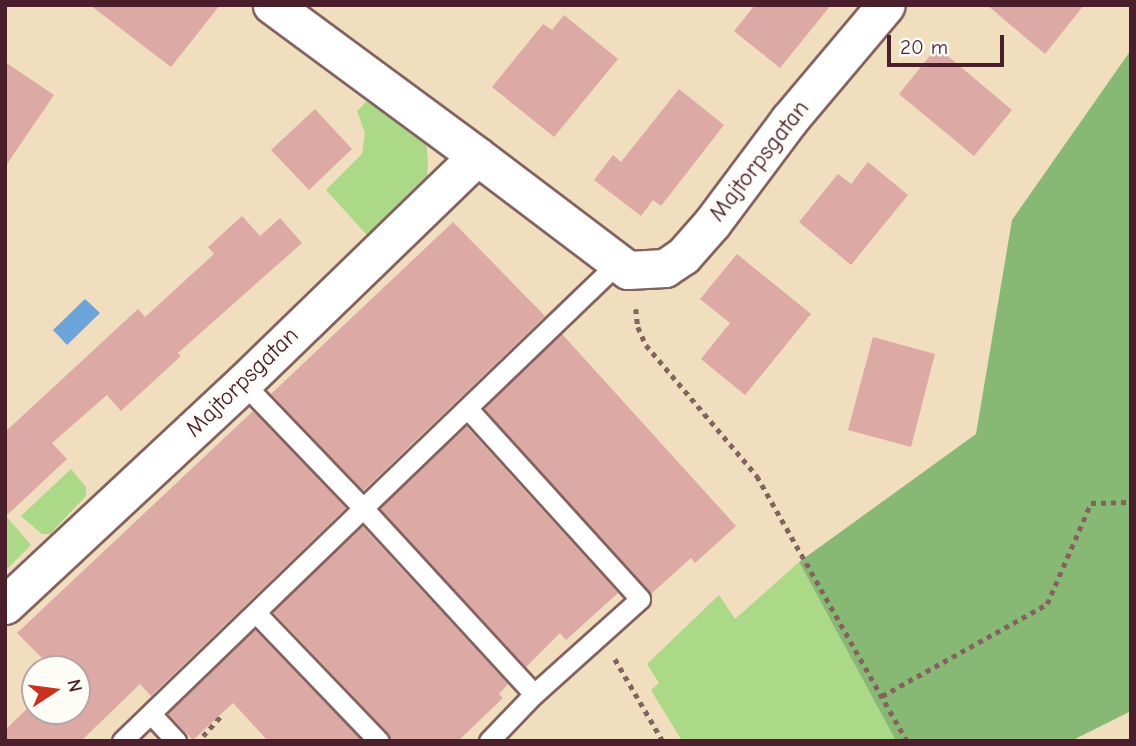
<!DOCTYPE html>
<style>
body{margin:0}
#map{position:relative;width:1136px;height:746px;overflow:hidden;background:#f0debf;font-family:"Comic Neue",sans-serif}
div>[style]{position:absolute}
.green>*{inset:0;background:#abd987}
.forest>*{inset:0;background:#88b974}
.water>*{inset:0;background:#6ca4da}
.building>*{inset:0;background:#dda9a5}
.path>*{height:4.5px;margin-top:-2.25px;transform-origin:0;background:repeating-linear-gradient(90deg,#84625f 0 5px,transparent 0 10px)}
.roads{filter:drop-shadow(2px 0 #84625f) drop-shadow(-2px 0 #84625f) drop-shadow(0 2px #84625f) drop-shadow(0 -2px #84625f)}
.service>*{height:19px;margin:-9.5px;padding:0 9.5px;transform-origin:9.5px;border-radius:9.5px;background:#fff}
.minor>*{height:37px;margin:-18.5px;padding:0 18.5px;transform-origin:18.5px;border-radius:18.5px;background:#fff}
span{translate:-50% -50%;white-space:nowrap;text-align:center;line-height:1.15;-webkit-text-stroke:7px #fdfcf7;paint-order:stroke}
.street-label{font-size:24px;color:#4a1f2b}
.frame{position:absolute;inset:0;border:7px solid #4a1f2b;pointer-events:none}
.north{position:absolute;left:21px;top:655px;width:70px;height:70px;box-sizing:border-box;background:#fdfcf7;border:2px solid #b5a4a5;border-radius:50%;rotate:77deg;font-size:19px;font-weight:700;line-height:28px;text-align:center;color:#4a1f2b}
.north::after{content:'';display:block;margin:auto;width:24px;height:32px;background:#c8321e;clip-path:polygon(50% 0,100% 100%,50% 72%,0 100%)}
.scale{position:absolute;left:887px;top:35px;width:117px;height:32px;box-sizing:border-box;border:4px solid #4a1f2b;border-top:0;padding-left:9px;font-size:21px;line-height:24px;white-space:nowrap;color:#4a1f2b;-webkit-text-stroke:5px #fdfcf7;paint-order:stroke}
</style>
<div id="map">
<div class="green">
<div style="clip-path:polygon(369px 99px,426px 142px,428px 161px,427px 177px,367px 235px,326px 190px,362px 154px,365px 133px,357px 111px)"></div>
<div style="clip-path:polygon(71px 469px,86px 487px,86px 496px,50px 534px,42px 534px,21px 516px)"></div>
<div style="clip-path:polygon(5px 515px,31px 545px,5px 571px)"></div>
<div style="clip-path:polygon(799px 562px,896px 741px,682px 741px,651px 690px,659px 683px,647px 664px,719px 595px,735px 619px)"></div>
</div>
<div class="forest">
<div style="clip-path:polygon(1131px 50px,1131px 711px,1071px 741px,896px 741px,799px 562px,976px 434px,1012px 220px)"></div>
</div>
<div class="water">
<div style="clip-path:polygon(85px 299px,100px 313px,67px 345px,53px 330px)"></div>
</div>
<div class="building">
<div style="clip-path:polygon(90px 5px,220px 5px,171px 67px)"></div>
<div style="clip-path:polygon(755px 5px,831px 5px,780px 68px,734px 31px)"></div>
<div style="clip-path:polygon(987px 5px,1084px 5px,1045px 54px)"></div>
<div style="clip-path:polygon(564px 15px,618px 59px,554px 137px,492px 87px,543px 24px,552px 30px)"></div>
<div style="clip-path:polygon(937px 47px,1012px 110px,974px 156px,899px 94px)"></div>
<div style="clip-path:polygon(5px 62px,54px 95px,5px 167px)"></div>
<div style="clip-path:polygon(679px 89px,724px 125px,661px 206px,653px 200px,641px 216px,594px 180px,613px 155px,621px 162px)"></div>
<div style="clip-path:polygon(315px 109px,352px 149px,309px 190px,271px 150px)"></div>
<div style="clip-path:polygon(868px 162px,908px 195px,851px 265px,799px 222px,838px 174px,851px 184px)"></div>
<div style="clip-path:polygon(242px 216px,260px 236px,280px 218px,302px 243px,178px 353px,181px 356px,121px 411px,107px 395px,52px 443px,67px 459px,5px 517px,5px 432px,138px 309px,145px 317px,214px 254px,208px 247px)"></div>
<div style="clip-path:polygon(453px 222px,545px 316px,363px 491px,271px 394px)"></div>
<div style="clip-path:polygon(737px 254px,811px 314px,745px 395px,701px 359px,730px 323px,700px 299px)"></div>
<div style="clip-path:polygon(562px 334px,736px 526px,695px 563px,691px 558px,651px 594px,484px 409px)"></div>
<div style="clip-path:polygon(873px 337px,935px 354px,911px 447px,848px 430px)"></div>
<div style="clip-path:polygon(253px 411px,346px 508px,151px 696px,140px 684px,81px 741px,5px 741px,5px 730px,35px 701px,35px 711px,77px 711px,77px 669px,53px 669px,17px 633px)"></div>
<div style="clip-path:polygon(466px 426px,618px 593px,566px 640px,560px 633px,526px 667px,380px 509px)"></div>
<div style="clip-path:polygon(362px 526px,508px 684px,499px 694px,503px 698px,458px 741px,391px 741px,388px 733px,273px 612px)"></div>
<div style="clip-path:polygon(255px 630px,362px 741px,268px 741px,233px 703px,193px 740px,168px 714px)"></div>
</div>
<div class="path">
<div style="left:636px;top:309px;width:18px;rotate:84deg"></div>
<div style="left:638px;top:327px;width:20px;rotate:66deg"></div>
<div style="left:646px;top:345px;width:172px;rotate:49.7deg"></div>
<div style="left:757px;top:476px;width:305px;rotate:60.5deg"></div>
<div style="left:615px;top:659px;width:95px;rotate:59.7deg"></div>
<div style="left:882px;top:696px;width:189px;rotate:-29.1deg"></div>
<div style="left:1047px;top:604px;width:110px;rotate:-66.5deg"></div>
<div style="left:1091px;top:503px;width:40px;rotate:-1.4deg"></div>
<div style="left:203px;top:736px;width:27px;rotate:-48deg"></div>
</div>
<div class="roads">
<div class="service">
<div style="left:468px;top:409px;width:256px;rotate:47.8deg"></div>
<div style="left:640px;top:599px;width:142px;rotate:138.1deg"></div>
<div style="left:534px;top:694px;width:65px;rotate:133.8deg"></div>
<div style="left:257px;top:614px;width:176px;rotate:46.2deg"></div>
<div style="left:534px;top:694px;width:253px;rotate:-132.6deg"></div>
<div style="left:363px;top:508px;width:354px;rotate:-43.9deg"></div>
<div style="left:151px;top:714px;width:37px;rotate:47deg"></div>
<div style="left:122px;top:741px;width:335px;rotate:-44deg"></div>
<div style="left:363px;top:508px;width:173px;rotate:-133.8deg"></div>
</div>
<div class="minor">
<div style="left:477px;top:156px;width:189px;rotate:37.1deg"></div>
<div style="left:628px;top:270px;width:37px;rotate:-3deg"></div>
<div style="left:665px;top:268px;width:22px;rotate:-34deg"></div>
<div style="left:683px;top:256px;width:44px;rotate:-48.7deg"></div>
<div style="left:712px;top:223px;width:129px;rotate:-53.2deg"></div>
<div style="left:789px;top:120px;width:150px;rotate:-49.9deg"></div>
<div style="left:5px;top:605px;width:325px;rotate:-43deg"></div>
<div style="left:243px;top:383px;width:326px;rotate:-44.1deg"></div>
<div style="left:477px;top:156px;width:255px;rotate:-143.6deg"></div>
</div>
</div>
<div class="street-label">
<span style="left:759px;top:161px;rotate:-52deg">Majtorpsgatan</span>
<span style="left:242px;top:382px;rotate:-44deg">Majtorpsgatan</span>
</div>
<div class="frame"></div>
<div class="north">N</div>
<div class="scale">20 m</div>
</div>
